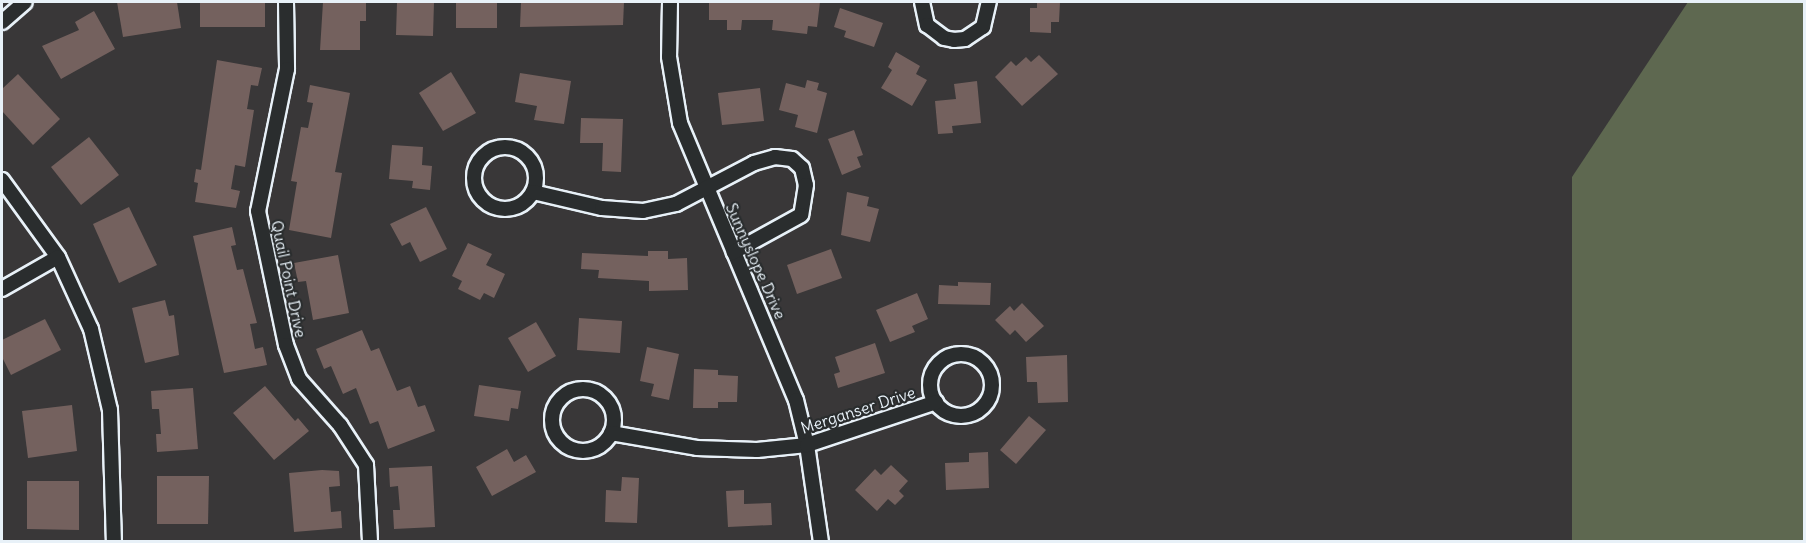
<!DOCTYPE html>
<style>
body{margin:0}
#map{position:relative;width:1806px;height:543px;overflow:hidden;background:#393738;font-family:Delius,sans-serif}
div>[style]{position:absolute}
.green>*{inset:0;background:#5e6850}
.building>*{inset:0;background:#74615e}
.roads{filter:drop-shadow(2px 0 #e8f1f8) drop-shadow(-2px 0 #e8f1f8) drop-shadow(0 2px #e8f1f8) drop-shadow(0 -2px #e8f1f8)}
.street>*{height:14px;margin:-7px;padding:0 7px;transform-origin:7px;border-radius:7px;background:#2a2d2e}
.street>.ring{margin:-7px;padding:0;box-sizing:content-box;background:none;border:14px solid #2a2d2e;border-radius:50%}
span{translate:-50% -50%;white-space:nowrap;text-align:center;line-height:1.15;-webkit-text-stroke:4.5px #2a2d2e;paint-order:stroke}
.street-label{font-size:16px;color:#e8f1f8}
.frame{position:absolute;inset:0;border:3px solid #e8f1f8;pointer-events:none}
</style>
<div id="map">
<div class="green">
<div style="clip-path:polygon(1688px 2px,1804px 2px,1804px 541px,1572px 541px,1572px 177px)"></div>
</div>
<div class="building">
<div style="clip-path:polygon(117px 2px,177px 2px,181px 28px,123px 37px)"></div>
<div style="clip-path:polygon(200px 2px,265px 2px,265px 27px,200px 27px)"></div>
<div style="clip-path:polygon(323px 2px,366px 2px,366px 21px,360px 21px,360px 50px,320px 50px)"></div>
<div style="clip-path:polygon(397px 2px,434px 2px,433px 36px,396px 35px)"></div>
<div style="clip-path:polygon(456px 2px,497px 2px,497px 28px,456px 28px)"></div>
<div style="clip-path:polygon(521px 2px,624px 2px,623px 25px,520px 27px)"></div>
<div style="clip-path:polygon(709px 2px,820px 2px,817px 27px,808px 26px,807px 34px,772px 30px,773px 20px,742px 20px,741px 30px,727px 30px,727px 20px,709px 20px)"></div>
<div style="clip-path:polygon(1037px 2px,1060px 2px,1059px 22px,1051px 22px,1051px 33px,1030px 32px,1030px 8px,1037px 8px)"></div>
<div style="clip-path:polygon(840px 8px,883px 23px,874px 47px,844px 37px,846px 31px,834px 27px)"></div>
<div style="clip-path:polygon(94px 11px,115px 49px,61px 79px,42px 46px,79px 30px,75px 22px)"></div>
<div style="clip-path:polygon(896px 52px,920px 66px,916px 74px,927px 80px,912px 106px,881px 88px,892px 70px,888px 67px)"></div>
<div style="clip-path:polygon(1039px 55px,1058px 74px,1022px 106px,995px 77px,1011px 61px,1016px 66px,1026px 57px,1031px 62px)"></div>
<div style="clip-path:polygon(217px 60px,262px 68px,258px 86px,251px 85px,247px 109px,254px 110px,245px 167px,235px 165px,231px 189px,240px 191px,236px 208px,195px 202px,198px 183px,194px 182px,196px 169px,201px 170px)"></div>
<div style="clip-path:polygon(451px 72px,476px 113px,443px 131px,419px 93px)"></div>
<div style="clip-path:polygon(520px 73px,571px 81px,564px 124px,534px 120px,537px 106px,515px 102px)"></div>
<div style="clip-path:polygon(18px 74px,60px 119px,33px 145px,2px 111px,2px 89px)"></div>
<div style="clip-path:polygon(807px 80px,819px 83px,817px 90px,827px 93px,817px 133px,795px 127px,798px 115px,779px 110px,786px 83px,805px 88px)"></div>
<div style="clip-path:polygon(977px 81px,981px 123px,952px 126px,953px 133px,938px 134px,935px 101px,956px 99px,954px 84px)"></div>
<div style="clip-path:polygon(310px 85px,350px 93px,335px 172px,342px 173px,331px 238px,289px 230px,297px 182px,291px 181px,301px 127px,308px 128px,313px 103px,307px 102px)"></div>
<div style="clip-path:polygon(760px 88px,764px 121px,722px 125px,718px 93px)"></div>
<div style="clip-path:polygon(581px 118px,623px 119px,621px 172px,602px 171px,603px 143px,580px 143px)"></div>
<div style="clip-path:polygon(854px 130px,863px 155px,857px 157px,861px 167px,842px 175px,828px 139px)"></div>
<div style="clip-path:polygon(89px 137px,119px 175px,81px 205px,51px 167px)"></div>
<div style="clip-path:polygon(392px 145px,423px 147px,422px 165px,432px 166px,430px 190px,412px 188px,413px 181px,389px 179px)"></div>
<div style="clip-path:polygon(847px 192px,869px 197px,867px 206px,879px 209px,870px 242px,841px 235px)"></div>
<div style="clip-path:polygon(129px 207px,157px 265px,119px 283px,93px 224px)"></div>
<div style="clip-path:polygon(426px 207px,447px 249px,420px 262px,410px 242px,402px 246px,390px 224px)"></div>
<div style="clip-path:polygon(232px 227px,236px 245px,231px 246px,237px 270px,243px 269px,257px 323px,250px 324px,255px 349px,263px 347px,267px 365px,224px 373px,193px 236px)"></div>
<div style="clip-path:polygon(468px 243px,492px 254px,486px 265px,505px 274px,494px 298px,484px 293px,480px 300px,458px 289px,462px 281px,452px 276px)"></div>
<div style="clip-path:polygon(831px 249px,842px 278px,797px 294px,787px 265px)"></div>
<div style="clip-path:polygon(648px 251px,668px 251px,668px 259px,687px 258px,688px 290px,649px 291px,649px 281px,598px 278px,599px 270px,581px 269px,582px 253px,648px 256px)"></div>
<div style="clip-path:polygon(338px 255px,349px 313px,313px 320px,306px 281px,298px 282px,294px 263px)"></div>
<div style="clip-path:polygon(958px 282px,991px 283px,990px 305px,938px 304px,939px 285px,958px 286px)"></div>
<div style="clip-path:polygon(917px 293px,928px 319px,912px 326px,915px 332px,890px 342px,876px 310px)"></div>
<div style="clip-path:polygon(165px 300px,169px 316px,174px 315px,179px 355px,145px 363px,132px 308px)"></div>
<div style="clip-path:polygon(1022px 303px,1044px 326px,1026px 342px,1015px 330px,1010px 335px,995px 320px,1010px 306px,1014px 311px)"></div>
<div style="clip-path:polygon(579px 318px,622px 321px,620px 353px,577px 350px)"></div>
<div style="clip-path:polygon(45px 319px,61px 350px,11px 375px,2px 357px,2px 340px)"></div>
<div style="clip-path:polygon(536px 322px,556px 356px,528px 372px,508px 338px)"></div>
<div style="clip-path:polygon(362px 330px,371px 351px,379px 348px,397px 391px,410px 386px,418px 407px,425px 405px,435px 431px,388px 449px,378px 421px,370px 424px,356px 388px,343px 394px,331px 366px,324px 369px,316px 349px)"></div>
<div style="clip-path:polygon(875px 343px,885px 373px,838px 388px,834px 374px,840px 372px,835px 357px)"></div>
<div style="clip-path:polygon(647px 347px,679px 354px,669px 400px,651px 396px,654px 384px,640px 381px)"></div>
<div style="clip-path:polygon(1067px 355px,1068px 402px,1038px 403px,1037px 382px,1027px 382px,1026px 357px)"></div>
<div style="clip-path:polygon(694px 369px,718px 370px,718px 375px,738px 376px,737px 402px,718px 402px,718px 408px,693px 408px)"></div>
<div style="clip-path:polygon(479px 385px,521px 391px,518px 409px,511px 408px,509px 421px,474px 416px)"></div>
<div style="clip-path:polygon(265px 386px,295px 421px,298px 418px,309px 431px,274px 460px,233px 413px)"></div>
<div style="clip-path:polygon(193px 388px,198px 449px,157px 452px,156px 434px,161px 434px,159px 409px,152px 409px,151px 391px)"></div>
<div style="clip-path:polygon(72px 405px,77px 451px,28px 458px,22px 411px)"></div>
<div style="clip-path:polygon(1029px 416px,1046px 430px,1016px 464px,1000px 450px)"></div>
<div style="clip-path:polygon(507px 449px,514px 462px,526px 455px,536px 472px,492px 496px,476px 467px)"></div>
<div style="clip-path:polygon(988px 452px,989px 488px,946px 490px,945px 463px,969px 462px,969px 453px)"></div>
<div style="clip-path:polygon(891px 465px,908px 481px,899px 491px,904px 496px,895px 505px,888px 499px,877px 511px,855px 490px,875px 469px,881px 475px)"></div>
<div style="clip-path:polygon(432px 466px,435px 527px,394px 529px,393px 510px,400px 510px,398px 486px,390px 487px,389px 468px)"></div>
<div style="clip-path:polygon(322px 470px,339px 471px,340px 486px,329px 487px,331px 512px,341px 511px,342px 528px,294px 532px,289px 473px)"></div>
<div style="clip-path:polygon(157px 476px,209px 476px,208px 524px,157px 524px)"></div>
<div style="clip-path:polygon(622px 477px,639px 478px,637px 523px,605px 522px,606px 490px,621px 491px)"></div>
<div style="clip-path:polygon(27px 481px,79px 481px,79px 530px,27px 529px)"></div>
<div style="clip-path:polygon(744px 490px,744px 504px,771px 503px,772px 525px,728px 527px,726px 491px)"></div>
</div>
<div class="roads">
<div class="street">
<div style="left:286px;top:2px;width:67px;rotate:89.1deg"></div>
<div style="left:287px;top:69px;width:145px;rotate:101.5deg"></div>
<div style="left:258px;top:211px;width:137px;rotate:78.2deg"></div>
<div style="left:286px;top:345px;width:36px;rotate:69deg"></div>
<div style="left:299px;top:379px;width:62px;rotate:48.3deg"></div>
<div style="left:340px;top:425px;width:48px;rotate:57deg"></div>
<div style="left:366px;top:465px;width:77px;rotate:87deg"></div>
<div style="left:670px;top:2px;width:55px;rotate:91deg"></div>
<div style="left:669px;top:57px;width:67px;rotate:80.5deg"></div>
<div style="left:680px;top:123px;width:300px;rotate:67.3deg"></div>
<div style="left:796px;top:400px;width:46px;rotate:76.3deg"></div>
<div style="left:807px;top:445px;width:98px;rotate:81.8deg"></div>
<div style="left:922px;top:2px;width:24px;rotate:78deg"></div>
<div style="left:927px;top:25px;width:21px;rotate:37deg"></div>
<div style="left:944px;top:38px;width:10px;rotate:11deg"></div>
<div style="left:954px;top:40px;width:11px;rotate:-5deg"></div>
<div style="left:965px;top:39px;width:22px;rotate:-34deg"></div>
<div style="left:983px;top:27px;width:26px;rotate:-77deg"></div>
<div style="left:2px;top:22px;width:30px;rotate:-41deg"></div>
<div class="ring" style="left:474px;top:147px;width:48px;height:48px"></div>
<div style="left:2px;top:180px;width:95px;rotate:54deg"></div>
<div style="left:58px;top:257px;width:79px;rotate:65.4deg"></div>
<div style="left:91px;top:329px;width:83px;rotate:76.8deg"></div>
<div style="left:110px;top:410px;width:132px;rotate:88.3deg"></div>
<div style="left:533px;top:192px;width:71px;rotate:13.1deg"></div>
<div style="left:602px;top:208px;width:41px;rotate:4.2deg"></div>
<div style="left:643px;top:211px;width:34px;rotate:-12deg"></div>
<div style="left:676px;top:204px;width:88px;rotate:-27.7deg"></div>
<div style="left:754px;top:163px;width:22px;rotate:-16deg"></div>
<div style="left:775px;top:157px;width:17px;rotate:7deg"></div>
<div style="left:792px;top:159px;width:13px;rotate:42deg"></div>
<div style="left:802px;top:168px;width:17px;rotate:77deg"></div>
<div style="left:806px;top:185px;width:30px;rotate:99deg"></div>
<div style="left:801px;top:215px;width:77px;rotate:151.1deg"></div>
<div style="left:2px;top:289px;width:64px;rotate:-29.7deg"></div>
<div class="ring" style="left:930px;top:354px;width:48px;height:48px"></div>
<div class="ring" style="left:552px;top:389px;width:48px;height:48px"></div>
<div style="left:611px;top:433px;width:87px;rotate:9.9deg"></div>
<div style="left:697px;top:448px;width:60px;rotate:1.9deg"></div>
<div style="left:757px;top:450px;width:50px;rotate:-5.7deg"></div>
<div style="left:807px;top:445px;width:136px;rotate:-18.4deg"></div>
</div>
</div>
<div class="street-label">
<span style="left:756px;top:261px;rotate:66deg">Sunnyslope Drive</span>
<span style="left:289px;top:279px;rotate:78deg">Quail Point Drive</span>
<span style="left:858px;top:410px;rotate:-18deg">Merganser Drive</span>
</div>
<div class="frame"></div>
</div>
